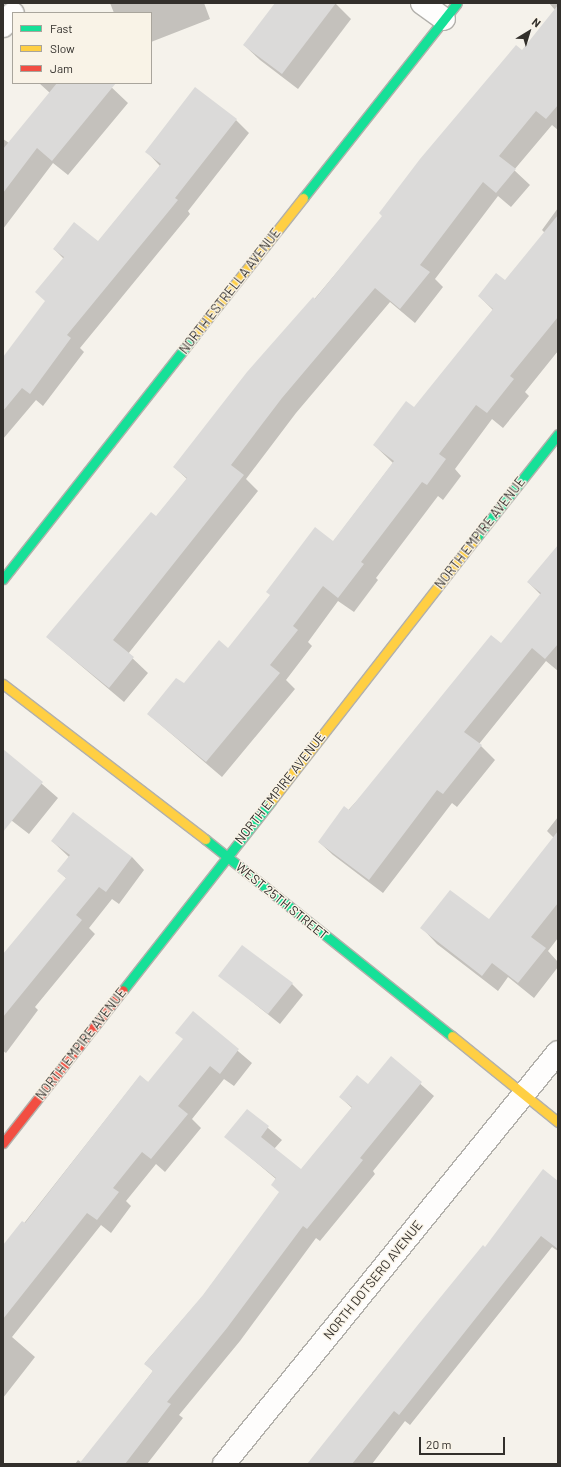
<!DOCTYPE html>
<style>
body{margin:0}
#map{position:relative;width:561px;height:1467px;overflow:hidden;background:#f5f2eb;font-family:Barlow,sans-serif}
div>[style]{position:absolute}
.shadow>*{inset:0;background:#0003}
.building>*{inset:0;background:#dbdad9}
.roads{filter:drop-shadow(1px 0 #b2b0ab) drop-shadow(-1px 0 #b2b0ab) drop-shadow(0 1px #b2b0ab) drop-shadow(0 -1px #b2b0ab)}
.street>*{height:22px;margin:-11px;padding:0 11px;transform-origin:11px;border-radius:11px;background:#fefdfc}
.fast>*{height:9px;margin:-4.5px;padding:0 4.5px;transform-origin:4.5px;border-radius:4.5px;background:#16e098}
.slow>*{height:9px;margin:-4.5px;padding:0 4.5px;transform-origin:4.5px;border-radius:4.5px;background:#ffcf43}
.jam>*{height:9px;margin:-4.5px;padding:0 4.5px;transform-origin:4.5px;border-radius:4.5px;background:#f24e42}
span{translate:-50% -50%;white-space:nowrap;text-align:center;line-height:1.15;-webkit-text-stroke:3px #f9f3e7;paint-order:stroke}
.street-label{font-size:13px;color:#322f2b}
.frame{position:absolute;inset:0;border:4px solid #322f2b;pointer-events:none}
.legend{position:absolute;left:12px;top:12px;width:140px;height:72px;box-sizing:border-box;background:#f9f3e7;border:1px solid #a9a59c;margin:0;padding:5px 7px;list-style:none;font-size:12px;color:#322f2b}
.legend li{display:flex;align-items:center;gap:8px;height:20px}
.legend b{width:20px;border:1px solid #a9a59c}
.north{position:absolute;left:509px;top:12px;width:40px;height:40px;-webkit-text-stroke:3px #f9f3e7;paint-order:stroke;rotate:38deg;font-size:11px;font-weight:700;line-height:16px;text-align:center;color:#322f2b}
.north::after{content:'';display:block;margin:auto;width:14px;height:18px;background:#322f2b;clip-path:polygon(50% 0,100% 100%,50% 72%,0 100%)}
.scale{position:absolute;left:419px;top:1437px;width:86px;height:18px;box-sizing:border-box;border:2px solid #322f2b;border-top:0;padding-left:5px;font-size:12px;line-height:14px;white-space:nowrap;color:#322f2b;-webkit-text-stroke:3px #f9f3e7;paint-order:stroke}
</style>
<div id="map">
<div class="shadow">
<div style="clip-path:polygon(110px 3px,204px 3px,210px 19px,151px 42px,151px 13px,114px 13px)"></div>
<div style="clip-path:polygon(276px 3px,335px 3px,351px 19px,298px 89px,260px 60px,244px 45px)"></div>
<div style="clip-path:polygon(549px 3px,558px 3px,558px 130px,552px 125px,514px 170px,530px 185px,511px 207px,498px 196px,435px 279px,443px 287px,415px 323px,390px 302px,296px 413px,246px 479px,258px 491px,128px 654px,148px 673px,124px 702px,47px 637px,156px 517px,187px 479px,174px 467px,522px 51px,555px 10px)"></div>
<div style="clip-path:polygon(39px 83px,107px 83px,128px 103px,68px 175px,53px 163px,3px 229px,3px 139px,9px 143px,50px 93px)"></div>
<div style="clip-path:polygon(236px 120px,249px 133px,188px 211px,190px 214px,80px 348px,84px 352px,43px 406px,36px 400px,3px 439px,3px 359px,46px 302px,64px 259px,54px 249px,98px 242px,160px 166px,147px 152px)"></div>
<div style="clip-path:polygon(558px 208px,558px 351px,525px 392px,529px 396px,503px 428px,492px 419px,455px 469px,461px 476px,443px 500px,438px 496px,376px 578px,378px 580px,354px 612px,338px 601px,308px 642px,312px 646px,286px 680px,295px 689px,222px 777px,148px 714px,228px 649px,333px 542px,393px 463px,374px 445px,414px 409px,493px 310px,479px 296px,505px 282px,545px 233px,542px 230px)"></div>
<div style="clip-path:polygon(558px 546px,558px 671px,546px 661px,479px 744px,495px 760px,457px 807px,452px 803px,383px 893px,333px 855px,319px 842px,501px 644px,541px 595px,528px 582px)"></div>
<div style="clip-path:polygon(3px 750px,58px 798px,29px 834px,7px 817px,3px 821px)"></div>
<div style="clip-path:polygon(558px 817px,558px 938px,548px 951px,558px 962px,558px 967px,534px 998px,508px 977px,498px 991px,437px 944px,422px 928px,489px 921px,554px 838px,547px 831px)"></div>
<div style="clip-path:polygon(52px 841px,132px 857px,144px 870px,119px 904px,112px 899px,89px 928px,95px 934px,35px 1007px,38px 1010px,6px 1053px,3px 1051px,3px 955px,67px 879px,58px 871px,69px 857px)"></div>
<div style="clip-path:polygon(220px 976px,292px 984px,303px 995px,280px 1024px)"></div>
<div style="clip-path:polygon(193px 1013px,252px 1063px,234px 1086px,224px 1079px,192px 1119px,201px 1128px,165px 1172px,156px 1164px,126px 1201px,131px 1206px,111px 1233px,101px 1225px,12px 1337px,35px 1357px,3px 1398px,3px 1250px,140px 1076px,149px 1083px,184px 1040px)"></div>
<div style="clip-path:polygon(391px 1058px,434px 1096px,373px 1171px,375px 1174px,320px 1241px,316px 1238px,240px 1341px,179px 1415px,183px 1418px,147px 1464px,75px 1464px,78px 1460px,82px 1463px,153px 1371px,145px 1363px,203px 1296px,280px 1192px,276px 1179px,226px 1137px,247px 1110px,282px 1140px,274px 1149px,301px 1170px,352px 1108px,340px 1097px,368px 1085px)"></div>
<div style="clip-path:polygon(558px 1182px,558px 1251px,552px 1247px,410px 1425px,405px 1421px,372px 1464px,309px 1464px,483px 1247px,485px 1249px)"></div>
</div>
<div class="building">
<div style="clip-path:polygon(275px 3px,336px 3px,282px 74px,243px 45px)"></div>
<div style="clip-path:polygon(558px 5px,558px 105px,546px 119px,536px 111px,499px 156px,516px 169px,496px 193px,483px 182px,420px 265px,430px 272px,400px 309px,375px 288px,282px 398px,231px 465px,244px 475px,113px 640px,134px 657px,109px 688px,46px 637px,151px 512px,156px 516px,187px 478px,173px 467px,247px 372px,313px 297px,315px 299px,382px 216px,379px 213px,420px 159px,516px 45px,522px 50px)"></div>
<div style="clip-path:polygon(57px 83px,116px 83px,52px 161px,37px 148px,3px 193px,3px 149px)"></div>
<div style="clip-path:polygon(195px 87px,237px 119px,175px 198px,178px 200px,67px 335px,71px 338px,30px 394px,22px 388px,3px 411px,3px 357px,45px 301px,35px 292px,64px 257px,53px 249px,74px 222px,98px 241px,161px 164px,145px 152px)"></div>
<div style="clip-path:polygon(558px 215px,558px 317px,510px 376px,514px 379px,487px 413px,476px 405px,439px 454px,446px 459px,427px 485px,422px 482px,361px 562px,364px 564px,338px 598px,323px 586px,293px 626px,298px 630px,270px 665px,280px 673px,206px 762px,147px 714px,176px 678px,184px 683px,219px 640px,228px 648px,270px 595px,266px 592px,315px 527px,333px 541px,394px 461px,373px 445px,406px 401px,414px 407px,493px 309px,478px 296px,496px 273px,505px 280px)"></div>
<div style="clip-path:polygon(558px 545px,558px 644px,545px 659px,532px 648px,464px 732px,482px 745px,443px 794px,437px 790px,369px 880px,318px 842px,344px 806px,349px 810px,491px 635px,501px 643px,541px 593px,527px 582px)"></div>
<div style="clip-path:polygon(3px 749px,43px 782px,3px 832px)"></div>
<div style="clip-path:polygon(73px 812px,132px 857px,106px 892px,99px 887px,76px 915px,82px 920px,3px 1017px,3px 954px,66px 878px,57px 871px,70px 855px,51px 841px)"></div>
<div style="clip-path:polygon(558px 831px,558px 903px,531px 937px,546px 948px,518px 983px,492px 963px,482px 976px,420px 928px,450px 890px,489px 919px)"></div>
<div style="clip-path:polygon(242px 945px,293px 983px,268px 1014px,218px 976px)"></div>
<div style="clip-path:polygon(193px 1011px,239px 1049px,220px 1074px,210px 1066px,178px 1106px,188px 1114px,151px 1159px,142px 1152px,113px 1188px,119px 1192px,97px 1220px,87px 1213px,3px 1319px,3px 1245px,22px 1221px,25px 1223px,140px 1075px,148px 1082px,183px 1039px,175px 1033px)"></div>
<div style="clip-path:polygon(391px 1056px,422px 1082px,360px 1158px,363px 1160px,307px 1229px,303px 1226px,227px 1328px,167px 1402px,171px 1404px,125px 1464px,79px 1464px,153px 1371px,144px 1364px,203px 1295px,279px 1192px,271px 1185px,276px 1178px,224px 1137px,247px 1109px,269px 1126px,261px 1137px,301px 1169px,352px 1107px,339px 1097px,357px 1075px,368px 1084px)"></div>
<div style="clip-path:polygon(543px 1169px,558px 1181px,558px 1249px,541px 1236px,399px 1415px,394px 1411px,352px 1464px,307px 1464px,417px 1326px,483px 1245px,485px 1247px)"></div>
</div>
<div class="roads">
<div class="street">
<div style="left:422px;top:3px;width:27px;rotate:36deg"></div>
<div style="left:3px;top:26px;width:16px;rotate:-52deg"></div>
<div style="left:224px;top:1464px;width:530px;rotate:-50.97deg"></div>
</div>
<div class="fast">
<div style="left:303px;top:198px;width:248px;rotate:-51.7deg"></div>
<div style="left:476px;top:538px;width:132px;rotate:-51.7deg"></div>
<div style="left:3px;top:579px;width:309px;rotate:-51.8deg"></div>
<div style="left:205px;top:839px;width:316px;rotate:38.6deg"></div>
<div style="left:123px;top:990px;width:240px;rotate:-51.9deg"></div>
</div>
<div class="slow">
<div style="left:194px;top:336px;width:176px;rotate:-51.7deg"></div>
<div style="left:3px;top:684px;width:255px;rotate:37.5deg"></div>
<div style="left:271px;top:801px;width:333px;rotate:-52.1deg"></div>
<div style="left:452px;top:1036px;width:136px;rotate:39.1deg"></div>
</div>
<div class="jam">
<div style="left:3px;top:1143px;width:194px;rotate:-51.9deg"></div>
</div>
</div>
<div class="street-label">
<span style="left:230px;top:291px;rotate:-52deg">NORTH ESTRELLA AVENUE</span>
<span style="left:480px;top:533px;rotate:-52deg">NORTH EMPIRE AVENUE</span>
<span style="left:280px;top:788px;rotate:-52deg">NORTH EMPIRE AVENUE</span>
<span style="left:282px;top:901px;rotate:39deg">WEST 25TH STREET</span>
<span style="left:81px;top:1044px;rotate:-52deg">NORTH EMPIRE AVENUE</span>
<span style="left:373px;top:1280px;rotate:-51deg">NORTH DOTSERO AVENUE</span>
</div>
<div class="frame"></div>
<ul class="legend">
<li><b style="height:5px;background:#16e098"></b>Fast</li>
<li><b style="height:5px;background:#ffcf43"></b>Slow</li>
<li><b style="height:5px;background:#f24e42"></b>Jam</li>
</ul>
<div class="north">N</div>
<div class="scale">20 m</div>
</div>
